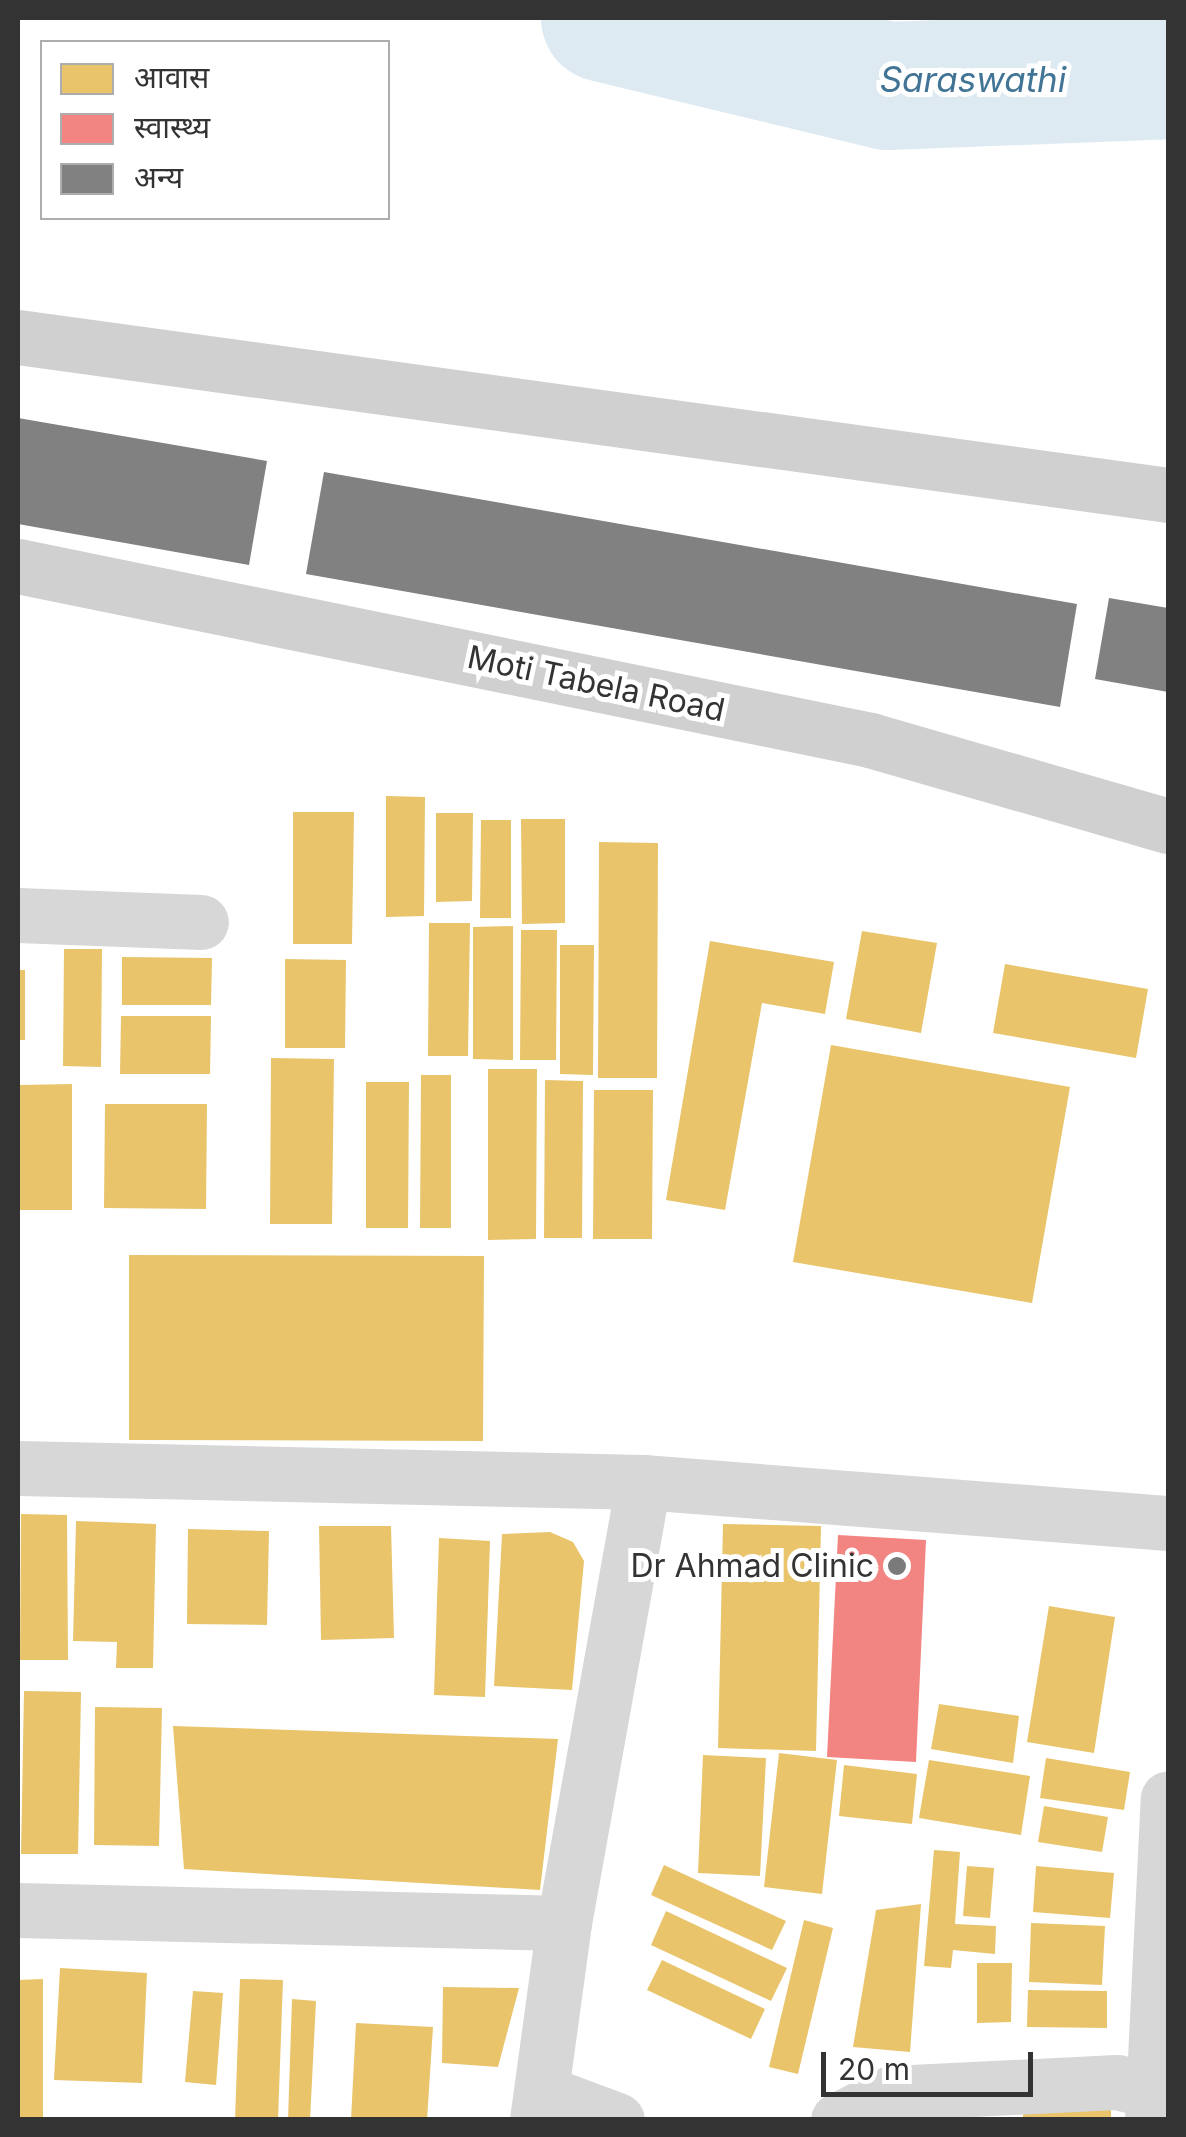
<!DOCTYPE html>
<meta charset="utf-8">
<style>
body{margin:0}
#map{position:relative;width:1186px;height:2137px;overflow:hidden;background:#fff;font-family:Inter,"Noto Sans Devanagari",sans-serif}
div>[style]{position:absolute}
.homes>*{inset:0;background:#e9c46a}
.health>*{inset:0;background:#f28482}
.river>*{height:128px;margin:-64px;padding:0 64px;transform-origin:64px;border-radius:64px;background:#ddeaf2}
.building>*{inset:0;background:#818181}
.street>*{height:55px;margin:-27.5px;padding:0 27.5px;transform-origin:27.5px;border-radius:27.5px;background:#d7d7d7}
.secondary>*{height:55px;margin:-27.5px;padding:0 27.5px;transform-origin:27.5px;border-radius:27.5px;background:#d0d0d0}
.dots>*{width:28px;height:28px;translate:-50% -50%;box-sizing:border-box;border:5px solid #fff;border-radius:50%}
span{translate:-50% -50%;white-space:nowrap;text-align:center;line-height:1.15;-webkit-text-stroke:10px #fff;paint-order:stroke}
.street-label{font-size:32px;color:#333}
.poi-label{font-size:32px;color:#333}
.right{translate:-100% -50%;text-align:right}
.water-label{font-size:35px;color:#417495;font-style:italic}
.frame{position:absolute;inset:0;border:20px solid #333;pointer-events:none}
.legend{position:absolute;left:40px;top:40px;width:350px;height:180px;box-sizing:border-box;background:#fff;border:2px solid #adadad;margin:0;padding:12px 18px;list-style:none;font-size:30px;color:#333}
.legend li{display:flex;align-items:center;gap:20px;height:50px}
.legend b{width:50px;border:2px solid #adadad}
.scale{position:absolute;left:821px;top:2052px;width:212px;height:45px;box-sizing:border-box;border:5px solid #333;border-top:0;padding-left:12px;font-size:30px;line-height:35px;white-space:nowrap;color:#333;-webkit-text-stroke:8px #fff;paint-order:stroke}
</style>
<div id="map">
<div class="homes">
<div style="clip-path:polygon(386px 796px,425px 797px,424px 916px,386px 917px)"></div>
<div style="clip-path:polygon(293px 812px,354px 812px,352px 944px,293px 944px)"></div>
<div style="clip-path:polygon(436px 813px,473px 813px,472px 901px,436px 902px)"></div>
<div style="clip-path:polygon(521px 819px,565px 819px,565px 923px,522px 924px)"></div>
<div style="clip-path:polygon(481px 820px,511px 820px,511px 918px,480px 918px)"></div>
<div style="clip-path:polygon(599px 842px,658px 843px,657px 1078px,598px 1078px)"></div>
<div style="clip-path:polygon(429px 923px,470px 923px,468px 1056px,428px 1056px)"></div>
<div style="clip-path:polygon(513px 926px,513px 1060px,473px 1059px,473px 927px)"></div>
<div style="clip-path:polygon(521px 930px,557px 930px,556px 1060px,520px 1060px)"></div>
<div style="clip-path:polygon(862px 931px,937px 943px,921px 1033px,846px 1019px)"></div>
<div style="clip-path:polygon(710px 941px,834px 962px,825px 1014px,762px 1003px,725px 1210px,666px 1200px)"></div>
<div style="clip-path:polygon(560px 945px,594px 945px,593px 1075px,560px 1074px)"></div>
<div style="clip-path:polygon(64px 949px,102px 949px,101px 1067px,63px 1066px)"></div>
<div style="clip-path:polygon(122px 957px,212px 958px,211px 1005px,122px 1005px)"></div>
<div style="clip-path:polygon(285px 959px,346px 960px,345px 1048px,285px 1048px)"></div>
<div style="clip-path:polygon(1005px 964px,1148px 989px,1136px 1058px,993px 1033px)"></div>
<div style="clip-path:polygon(18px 970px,25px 970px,25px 1040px,18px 1040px)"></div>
<div style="clip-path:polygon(121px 1016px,211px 1016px,210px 1074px,120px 1074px)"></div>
<div style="clip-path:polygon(831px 1045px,1070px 1087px,1032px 1303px,793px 1262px)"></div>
<div style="clip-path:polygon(271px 1058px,334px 1059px,332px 1224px,270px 1224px)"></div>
<div style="clip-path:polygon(488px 1069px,537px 1069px,536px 1239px,488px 1240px)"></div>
<div style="clip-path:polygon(421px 1075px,451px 1075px,451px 1228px,420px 1228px)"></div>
<div style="clip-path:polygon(545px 1080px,583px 1081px,582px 1238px,544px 1238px)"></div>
<div style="clip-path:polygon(366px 1082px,409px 1082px,408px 1228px,366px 1228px)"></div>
<div style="clip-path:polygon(72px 1084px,72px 1210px,19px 1210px,19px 1085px)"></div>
<div style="clip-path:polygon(594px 1090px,653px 1090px,652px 1239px,593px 1239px)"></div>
<div style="clip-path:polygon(105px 1104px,207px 1104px,206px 1209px,104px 1208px)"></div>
<div style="clip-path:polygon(129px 1255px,484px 1256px,483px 1441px,129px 1440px)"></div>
<div style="clip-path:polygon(21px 1514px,67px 1515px,68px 1660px,20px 1660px)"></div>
<div style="clip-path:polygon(76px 1521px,156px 1524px,153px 1668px,116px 1668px,117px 1642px,73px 1641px)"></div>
<div style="clip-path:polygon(723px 1524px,821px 1526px,816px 1751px,718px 1748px)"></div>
<div style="clip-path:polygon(319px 1526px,391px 1526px,394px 1638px,321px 1640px)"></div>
<div style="clip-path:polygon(188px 1529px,269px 1531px,267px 1625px,187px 1624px)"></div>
<div style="clip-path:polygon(550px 1532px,573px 1542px,584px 1561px,572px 1690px,494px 1686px,502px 1534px)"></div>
<div style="clip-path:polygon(439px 1538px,490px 1541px,485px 1697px,434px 1695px)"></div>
<div style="clip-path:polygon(1049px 1606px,1115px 1617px,1094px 1753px,1027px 1742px)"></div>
<div style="clip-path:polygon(24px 1691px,81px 1692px,78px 1854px,21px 1854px)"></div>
<div style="clip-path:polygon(939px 1704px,1019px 1716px,1013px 1763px,931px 1749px)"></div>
<div style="clip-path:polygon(95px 1707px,162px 1708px,159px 1846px,94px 1845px)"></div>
<div style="clip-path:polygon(173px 1726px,558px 1739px,540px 1890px,184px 1869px)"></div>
<div style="clip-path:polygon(779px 1753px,837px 1760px,822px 1894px,764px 1887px)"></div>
<div style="clip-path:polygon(703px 1755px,766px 1758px,760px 1876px,698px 1873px)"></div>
<div style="clip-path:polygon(1046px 1758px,1130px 1772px,1124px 1810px,1040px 1798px)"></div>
<div style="clip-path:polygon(929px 1760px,1030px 1776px,1021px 1835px,919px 1818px)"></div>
<div style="clip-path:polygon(844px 1765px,917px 1774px,912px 1824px,839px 1816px)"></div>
<div style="clip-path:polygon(1044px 1806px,1108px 1817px,1102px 1852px,1038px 1842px)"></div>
<div style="clip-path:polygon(934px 1850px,960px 1852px,955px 1924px,996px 1926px,995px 1954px,953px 1950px,951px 1968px,924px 1966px)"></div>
<div style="clip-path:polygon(664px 1865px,786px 1921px,772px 1950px,651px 1895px)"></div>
<div style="clip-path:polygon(967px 1866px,994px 1868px,990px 1918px,963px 1916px)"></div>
<div style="clip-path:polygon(1036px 1866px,1114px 1873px,1110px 1918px,1033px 1912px)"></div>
<div style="clip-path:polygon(921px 1904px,910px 2052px,853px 2047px,876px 1910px)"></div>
<div style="clip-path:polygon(666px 1911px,787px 1968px,771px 2001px,651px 1945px)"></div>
<div style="clip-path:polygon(804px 1920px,833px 1928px,798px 2074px,769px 2067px)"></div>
<div style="clip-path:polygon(1031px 1923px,1105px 1926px,1102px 1985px,1029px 1982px)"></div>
<div style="clip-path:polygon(662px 1960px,765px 2009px,751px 2039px,647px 1990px)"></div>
<div style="clip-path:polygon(977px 1963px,1012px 1963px,1011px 2022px,977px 2023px)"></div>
<div style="clip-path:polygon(60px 1968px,147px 1973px,142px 2083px,54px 2080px)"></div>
<div style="clip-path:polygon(43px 1979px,43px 2120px,18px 2120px,18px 1980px)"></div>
<div style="clip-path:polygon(240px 1979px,283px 1980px,278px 2120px,235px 2120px)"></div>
<div style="clip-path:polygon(443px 1987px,519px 1988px,498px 2067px,442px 2063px)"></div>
<div style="clip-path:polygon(1028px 1990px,1107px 1991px,1107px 2028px,1027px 2027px)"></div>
<div style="clip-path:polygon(193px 1991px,223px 1993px,216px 2085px,185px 2082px)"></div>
<div style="clip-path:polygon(292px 1999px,316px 2001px,310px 2120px,288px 2120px)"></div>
<div style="clip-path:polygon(356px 2023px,433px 2027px,427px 2120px,351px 2120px)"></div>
<div style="clip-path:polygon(1023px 2103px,1111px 2106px,1111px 2120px,1023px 2120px)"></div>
</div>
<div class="health">
<div style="clip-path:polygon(838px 1535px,926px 1540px,916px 1762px,827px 1757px)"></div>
</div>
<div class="river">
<div style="left:605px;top:18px;width:291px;rotate:13.5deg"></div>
<div style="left:888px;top:86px;width:280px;rotate:-2.2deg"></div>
</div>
<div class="building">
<div style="clip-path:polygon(18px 418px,267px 461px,249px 565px,18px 524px)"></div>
<div style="clip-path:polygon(324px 472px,1077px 604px,1060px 707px,306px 574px)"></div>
<div style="clip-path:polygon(1109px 598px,1168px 608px,1168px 692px,1095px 679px)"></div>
</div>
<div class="street">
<div style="left:18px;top:915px;width:183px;rotate:2.2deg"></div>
<div style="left:18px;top:1468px;width:625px;rotate:1.28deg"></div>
<div style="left:643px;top:1482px;width:527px;rotate:4.47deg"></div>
<div style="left:18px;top:1910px;width:546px;rotate:1.36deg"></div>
<div style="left:542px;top:2092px;width:80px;rotate:20.5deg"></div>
<div style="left:537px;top:2120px;width:199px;rotate:-82.2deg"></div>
<div style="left:564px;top:1923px;width:448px;rotate:-79.8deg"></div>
<div style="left:838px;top:2120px;width:59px;rotate:-27deg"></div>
<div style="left:891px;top:2093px;width:226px;rotate:-2.8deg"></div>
<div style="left:1117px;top:2082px;width:37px;rotate:14deg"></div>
<div style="left:1152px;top:2120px;width:322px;rotate:-87.2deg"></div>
</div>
<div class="secondary">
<div style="left:18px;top:337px;width:1161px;rotate:7.82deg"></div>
<div style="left:18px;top:566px;width:870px;rotate:11.54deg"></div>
<div style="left:870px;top:740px;width:310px;rotate:16.1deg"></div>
</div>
<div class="dots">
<div style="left:897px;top:1566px;background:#7a7a7a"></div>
</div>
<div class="street-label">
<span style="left:596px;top:684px;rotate:12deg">Moti Tabela Road</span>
</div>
<div class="poi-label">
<span class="right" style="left:874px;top:1566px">Dr Ahmad Clinic</span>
</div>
<div class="water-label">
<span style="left:973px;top:79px">Saraswathi</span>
</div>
<div class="frame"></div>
<ul class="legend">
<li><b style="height:28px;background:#e9c46a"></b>आवास</li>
<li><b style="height:28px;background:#f28482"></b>स्वास्थ्य</li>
<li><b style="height:28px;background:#818181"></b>अन्य</li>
</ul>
<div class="scale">20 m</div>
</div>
